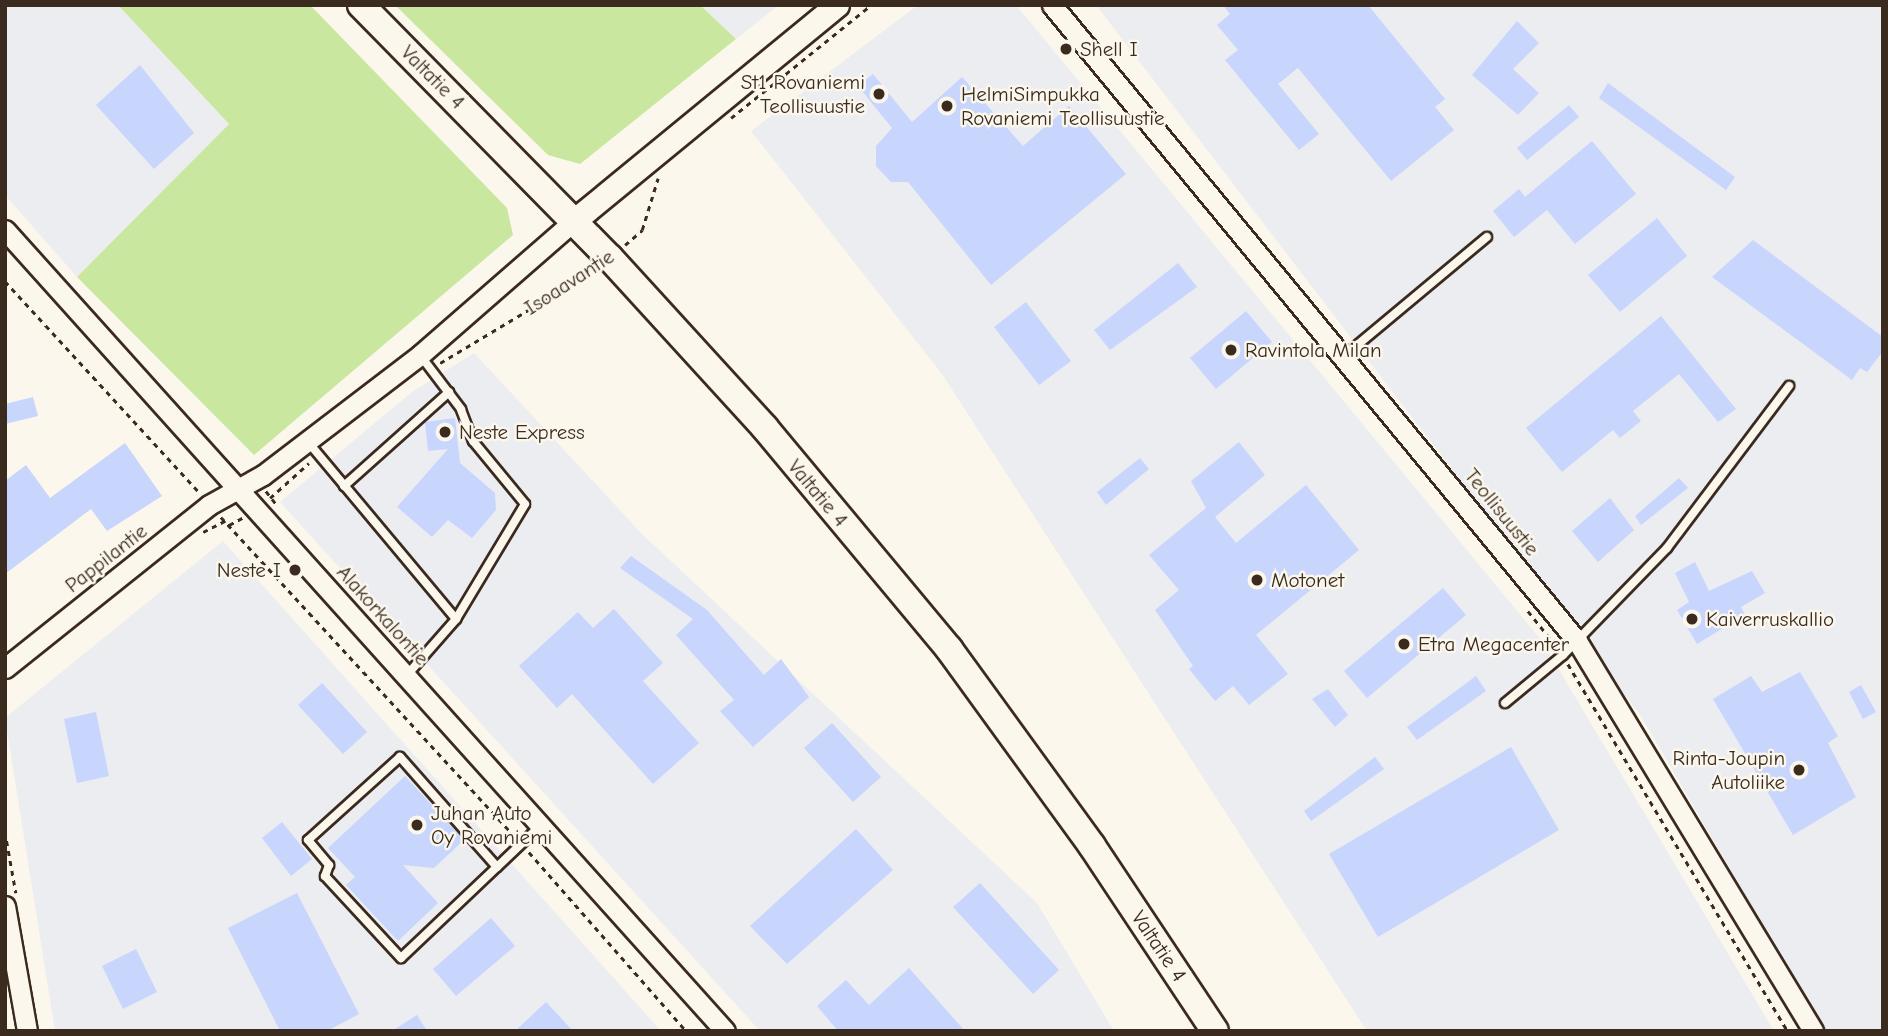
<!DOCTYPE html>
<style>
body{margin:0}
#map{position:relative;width:1888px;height:1036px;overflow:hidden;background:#fbf7ec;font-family:"Comic Neue",sans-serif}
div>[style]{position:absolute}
.built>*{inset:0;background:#ecedf1}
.green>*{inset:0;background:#c9e79e}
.building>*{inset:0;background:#c8d5fc}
.path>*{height:2.5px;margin-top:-1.25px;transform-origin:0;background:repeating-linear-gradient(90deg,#3b2a1e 0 5px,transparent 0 10px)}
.roads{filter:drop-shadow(2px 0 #3b2a1e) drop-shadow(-2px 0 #3b2a1e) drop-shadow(0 2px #3b2a1e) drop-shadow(0 -2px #3b2a1e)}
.service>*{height:8px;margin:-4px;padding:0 4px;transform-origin:4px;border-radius:4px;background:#fbf7ec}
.tertiary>*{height:19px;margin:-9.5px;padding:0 9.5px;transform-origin:9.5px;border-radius:9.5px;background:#fbf7ec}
.secondary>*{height:23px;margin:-11.5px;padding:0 11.5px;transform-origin:11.5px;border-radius:11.5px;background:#fbf7ec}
.trunk>*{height:26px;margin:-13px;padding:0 13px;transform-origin:13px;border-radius:13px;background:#fbf7ec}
.dots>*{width:19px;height:19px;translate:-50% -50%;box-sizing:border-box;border:4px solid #fbf7ec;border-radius:50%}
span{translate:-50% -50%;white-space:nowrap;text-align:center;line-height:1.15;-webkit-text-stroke:5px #fbf7ec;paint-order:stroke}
.poi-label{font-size:21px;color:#3b2a1e}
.left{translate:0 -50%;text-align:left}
.right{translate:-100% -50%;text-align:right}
.street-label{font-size:21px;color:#3b2a1e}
.frame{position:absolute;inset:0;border:7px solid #3b2a1e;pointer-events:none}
</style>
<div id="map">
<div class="built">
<div style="clip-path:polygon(5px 5px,118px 5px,229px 124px,77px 277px,5px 195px)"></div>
<div style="clip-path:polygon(700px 5px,779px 5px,736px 39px)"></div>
<div style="clip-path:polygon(918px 5px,1016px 5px,1542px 641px,1774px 1031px,1367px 1031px,942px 374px,751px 131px)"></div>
<div style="clip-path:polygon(1096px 5px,1883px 5px,1883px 1031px,1824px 1031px,1641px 716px)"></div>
<div style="clip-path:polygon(474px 353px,643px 535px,1037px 903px,1114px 1031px,760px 1031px,280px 502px,412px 392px)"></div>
<div style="clip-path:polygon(223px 541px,661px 1031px,55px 1031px,5px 718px)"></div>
</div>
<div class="green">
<div style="clip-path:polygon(118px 5px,310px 5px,507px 208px,513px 235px,254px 455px,77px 277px,229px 124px)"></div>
<div style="clip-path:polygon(395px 5px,700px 5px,736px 39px,580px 164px,548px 155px)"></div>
</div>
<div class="building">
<div style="clip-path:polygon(1223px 5px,1368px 5px,1445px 99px,1435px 107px,1454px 130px,1391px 181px,1298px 68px,1278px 84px,1319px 134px,1299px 150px,1225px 60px,1238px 50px,1217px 25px,1230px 14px)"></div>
<div style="clip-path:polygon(1517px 21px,1539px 43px,1513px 69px,1539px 93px,1518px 115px,1472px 75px)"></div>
<div style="clip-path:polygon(140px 65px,194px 133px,154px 169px,96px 105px)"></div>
<div style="clip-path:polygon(873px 74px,912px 122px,962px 77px,1023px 146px,1069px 106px,1126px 174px,991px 285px,908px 182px,891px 182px,876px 166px,876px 146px,892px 128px,858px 86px)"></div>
<div style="clip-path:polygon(1608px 83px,1735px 177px,1726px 190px,1599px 98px)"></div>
<div style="clip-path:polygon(1569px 105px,1579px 117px,1527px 160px,1517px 148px)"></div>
<div style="clip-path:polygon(1592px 141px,1636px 194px,1575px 244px,1547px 210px,1514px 237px,1493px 211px,1519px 189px,1525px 197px)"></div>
<div style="clip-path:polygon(1657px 218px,1687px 256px,1620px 312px,1588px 275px)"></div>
<div style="clip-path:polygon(1753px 240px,1883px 337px,1883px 351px,1867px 372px,1860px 368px,1852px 380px,1712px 277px)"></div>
<div style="clip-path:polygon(1178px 263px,1197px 287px,1110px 350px,1094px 330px)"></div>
<div style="clip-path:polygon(1026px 302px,1071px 361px,1039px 385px,994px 327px)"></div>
<div style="clip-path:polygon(1246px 311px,1272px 342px,1216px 389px,1190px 358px)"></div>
<div style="clip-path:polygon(1661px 316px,1736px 409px,1718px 422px,1679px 374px,1633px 411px,1641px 421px,1620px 438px,1613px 430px,1562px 472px,1526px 428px)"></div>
<div style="clip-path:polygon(33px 397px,38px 416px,5px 424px,5px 404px)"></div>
<div style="clip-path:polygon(455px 418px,460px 463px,495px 493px,496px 510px,472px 538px,448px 520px,432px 537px,397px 507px,448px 449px,428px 451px,425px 422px)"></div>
<div style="clip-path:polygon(1239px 442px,1265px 475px,1215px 517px,1236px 543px,1306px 485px,1359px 550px,1256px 635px,1288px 674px,1249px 705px,1233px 686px,1215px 701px,1189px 669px,1193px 666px,1155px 610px,1179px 590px,1149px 555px,1206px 508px,1191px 481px)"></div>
<div style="clip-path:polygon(125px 443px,162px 496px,107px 531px,91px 509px,5px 574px,5px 481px,26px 465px,50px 498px)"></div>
<div style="clip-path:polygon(1140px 458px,1149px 469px,1106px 505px,1097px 492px)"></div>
<div style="clip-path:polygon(1679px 478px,1688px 488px,1641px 525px,1635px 516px)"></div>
<div style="clip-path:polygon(1610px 498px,1634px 530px,1598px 562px,1572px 531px)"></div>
<div style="clip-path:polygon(631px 556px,707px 610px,764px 675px,781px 659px,809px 697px,753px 747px,720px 711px,734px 700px,676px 635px,693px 619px,620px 568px)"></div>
<div style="clip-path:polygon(1695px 562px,1709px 591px,1752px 571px,1765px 593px,1741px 607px,1745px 615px,1697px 644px,1677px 610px,1689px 602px,1675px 573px)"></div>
<div style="clip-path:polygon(1443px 588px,1466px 615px,1367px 698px,1344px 671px)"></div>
<div style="clip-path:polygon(614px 609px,663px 663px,643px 681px,699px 743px,653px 784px,572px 694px,557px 708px,519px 666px,578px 612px,593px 628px)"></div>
<div style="clip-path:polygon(1800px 672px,1838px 736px,1828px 743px,1856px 797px,1793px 835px,1713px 699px,1751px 676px,1762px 692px)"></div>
<div style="clip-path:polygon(1476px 676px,1486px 691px,1417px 740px,1407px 727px)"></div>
<div style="clip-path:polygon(322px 683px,367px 732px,343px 754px,298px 705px)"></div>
<div style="clip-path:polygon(1861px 685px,1876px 712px,1863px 719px,1849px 692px)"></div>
<div style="clip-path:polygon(1328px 689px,1348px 715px,1335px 727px,1312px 699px)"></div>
<div style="clip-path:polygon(96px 712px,109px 776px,77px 783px,64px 719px)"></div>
<div style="clip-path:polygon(832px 723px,881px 777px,853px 802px,804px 748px)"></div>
<div style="clip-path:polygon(1511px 747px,1559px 830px,1378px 937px,1329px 854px)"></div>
<div style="clip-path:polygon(1375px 757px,1384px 769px,1311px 821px,1304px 811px)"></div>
<div style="clip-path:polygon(405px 776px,464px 840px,434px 868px,403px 865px,438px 903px,398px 941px,346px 885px,355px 877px,328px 848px)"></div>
<div style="clip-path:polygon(282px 822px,312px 859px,291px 876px,262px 838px)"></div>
<div style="clip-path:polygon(856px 829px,893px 870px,787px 964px,750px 926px)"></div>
<div style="clip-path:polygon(980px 883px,1059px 970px,1033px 994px,953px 907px)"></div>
<div style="clip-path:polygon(297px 893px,359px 1014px,327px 1031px,280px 1031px,228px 928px)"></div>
<div style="clip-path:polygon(491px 918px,515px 946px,456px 996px,433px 969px)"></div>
<div style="clip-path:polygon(136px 949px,157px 992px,123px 1009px,102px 966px)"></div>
<div style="clip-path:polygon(909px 968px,965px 1031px,838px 1031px,817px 1006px,846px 980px,869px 1005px)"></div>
<div style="clip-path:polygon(546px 1002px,573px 1031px,515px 1031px)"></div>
<div style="clip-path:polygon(417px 1015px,427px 1031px,392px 1031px)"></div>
</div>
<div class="path">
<div style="left:731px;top:118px;width:180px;rotate:-38.9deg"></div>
<div style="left:625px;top:245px;width:23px;rotate:-41deg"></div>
<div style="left:642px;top:230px;width:54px;rotate:-72.9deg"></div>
<div style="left:5px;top:281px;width:285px;rotate:47.4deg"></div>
<div style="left:440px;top:363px;width:179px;rotate:-31deg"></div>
<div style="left:266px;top:491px;width:18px;rotate:52deg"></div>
<div style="left:270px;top:498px;width:52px;rotate:-41.9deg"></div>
<div style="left:221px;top:517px;width:435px;rotate:47.4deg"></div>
<div style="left:229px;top:525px;width:15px;rotate:-28deg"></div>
<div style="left:203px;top:532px;width:25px;rotate:-27deg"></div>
<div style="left:1528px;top:611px;width:46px;rotate:51.1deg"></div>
<div style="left:1568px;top:664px;width:428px;rotate:59.1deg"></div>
<div style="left:5px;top:831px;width:63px;rotate:79.9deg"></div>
<div style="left:529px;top:852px;width:238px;rotate:48.7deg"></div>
</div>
<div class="roads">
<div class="service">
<div style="left:1344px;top:356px;width:186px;rotate:-39.8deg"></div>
<div style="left:308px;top:442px;width:231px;rotate:50.1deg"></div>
<div style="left:344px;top:486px;width:141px;rotate:-41.8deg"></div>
<div style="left:407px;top:675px;width:74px;rotate:-48.8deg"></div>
<div style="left:456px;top:619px;width:134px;rotate:-59deg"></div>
<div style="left:525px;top:504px;width:82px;rotate:-129.5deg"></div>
<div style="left:473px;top:441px;width:34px;rotate:-111deg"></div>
<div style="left:461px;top:409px;width:68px;rotate:-127.2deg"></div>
<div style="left:1505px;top:703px;width:75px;rotate:-39.6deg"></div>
<div style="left:1563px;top:655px;width:149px;rotate:-45.8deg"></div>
<div style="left:1667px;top:548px;width:203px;rotate:-53deg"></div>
<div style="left:497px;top:867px;width:147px;rotate:-131.4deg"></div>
<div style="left:400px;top:757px;width:124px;rotate:137.9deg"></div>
<div style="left:308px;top:840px;width:33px;rotate:50deg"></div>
<div style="left:329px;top:865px;width:12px;rotate:110deg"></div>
<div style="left:325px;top:876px;width:112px;rotate:47.2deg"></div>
<div style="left:401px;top:958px;width:132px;rotate:-43.5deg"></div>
<div style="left:497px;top:867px;width:58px;rotate:-43.6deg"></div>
</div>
<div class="tertiary">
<div style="left:1052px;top:5px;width:825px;rotate:50.46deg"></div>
<div style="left:1577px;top:641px;width:456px;rotate:58.8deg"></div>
<div style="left:5px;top:230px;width:1077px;rotate:48.05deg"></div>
<div style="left:5px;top:668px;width:261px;rotate:-38.6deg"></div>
<div style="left:209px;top:505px;width:62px;rotate:-29.1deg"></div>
<div style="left:263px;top:475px;width:198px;rotate:-37.4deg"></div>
<div style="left:420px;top:355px;width:206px;rotate:-41.1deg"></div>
<div style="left:5px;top:906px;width:127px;rotate:80deg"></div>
</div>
<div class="secondary">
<div style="left:575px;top:220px;width:339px;rotate:-39.4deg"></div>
</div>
<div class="trunk">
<div style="left:361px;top:5px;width:355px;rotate:45.5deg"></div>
<div style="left:610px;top:258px;width:230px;rotate:47.6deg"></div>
<div style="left:765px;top:428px;width:288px;rotate:50.2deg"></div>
<div style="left:949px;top:649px;width:243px;rotate:54deg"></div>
<div style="left:1092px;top:846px;width:222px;rotate:56.4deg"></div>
</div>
</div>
<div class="dots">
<div style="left:1066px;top:49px;background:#3b2a1e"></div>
<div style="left:879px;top:94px;background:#3b2a1e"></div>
<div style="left:947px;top:106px;background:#3b2a1e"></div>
<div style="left:1231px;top:350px;background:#3b2a1e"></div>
<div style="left:445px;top:432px;background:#3b2a1e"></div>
<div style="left:295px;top:570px;background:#3b2a1e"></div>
<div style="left:1257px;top:580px;background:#3b2a1e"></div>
<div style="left:1692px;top:619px;background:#3b2a1e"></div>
<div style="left:1404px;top:644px;background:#3b2a1e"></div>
<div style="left:1799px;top:770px;background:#3b2a1e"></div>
<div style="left:417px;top:825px;background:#3b2a1e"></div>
</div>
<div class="poi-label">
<span class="left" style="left:1080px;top:49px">Shell I</span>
<span class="right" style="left:865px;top:94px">St1 Rovaniemi<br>Teollisuustie</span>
<span class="left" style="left:961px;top:106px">HelmiSimpukka<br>Rovaniemi Teollisuustie</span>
<span class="left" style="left:1245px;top:350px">Ravintola Milan</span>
<span class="left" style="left:459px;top:432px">Neste Express</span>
<span class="right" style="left:281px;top:570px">Neste I</span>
<span class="left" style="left:1271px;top:580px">Motonet</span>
<span class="left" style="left:1706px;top:619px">Kaiverruskallio</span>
<span class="left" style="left:1418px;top:644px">Etra Megacenter</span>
<span class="right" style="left:1785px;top:770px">Rinta-Joupin<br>Autoliike</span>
<span class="left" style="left:431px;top:825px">Juhan Auto<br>Oy Rovaniemi</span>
</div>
<div class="street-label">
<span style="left:433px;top:77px;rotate:45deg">Valtatie 4</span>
<span style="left:569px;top:282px;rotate:-33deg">Isoaavantie</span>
<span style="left:818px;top:493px;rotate:50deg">Valtatie 4</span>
<span style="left:1502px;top:512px;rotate:51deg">Teollisuustie</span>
<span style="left:106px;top:558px;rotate:-38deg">Pappilantie</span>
<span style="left:383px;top:615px;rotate:48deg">Alakorkalontie</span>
<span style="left:1159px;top:946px;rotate:56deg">Valtatie 4</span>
</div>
<div class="frame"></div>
</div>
